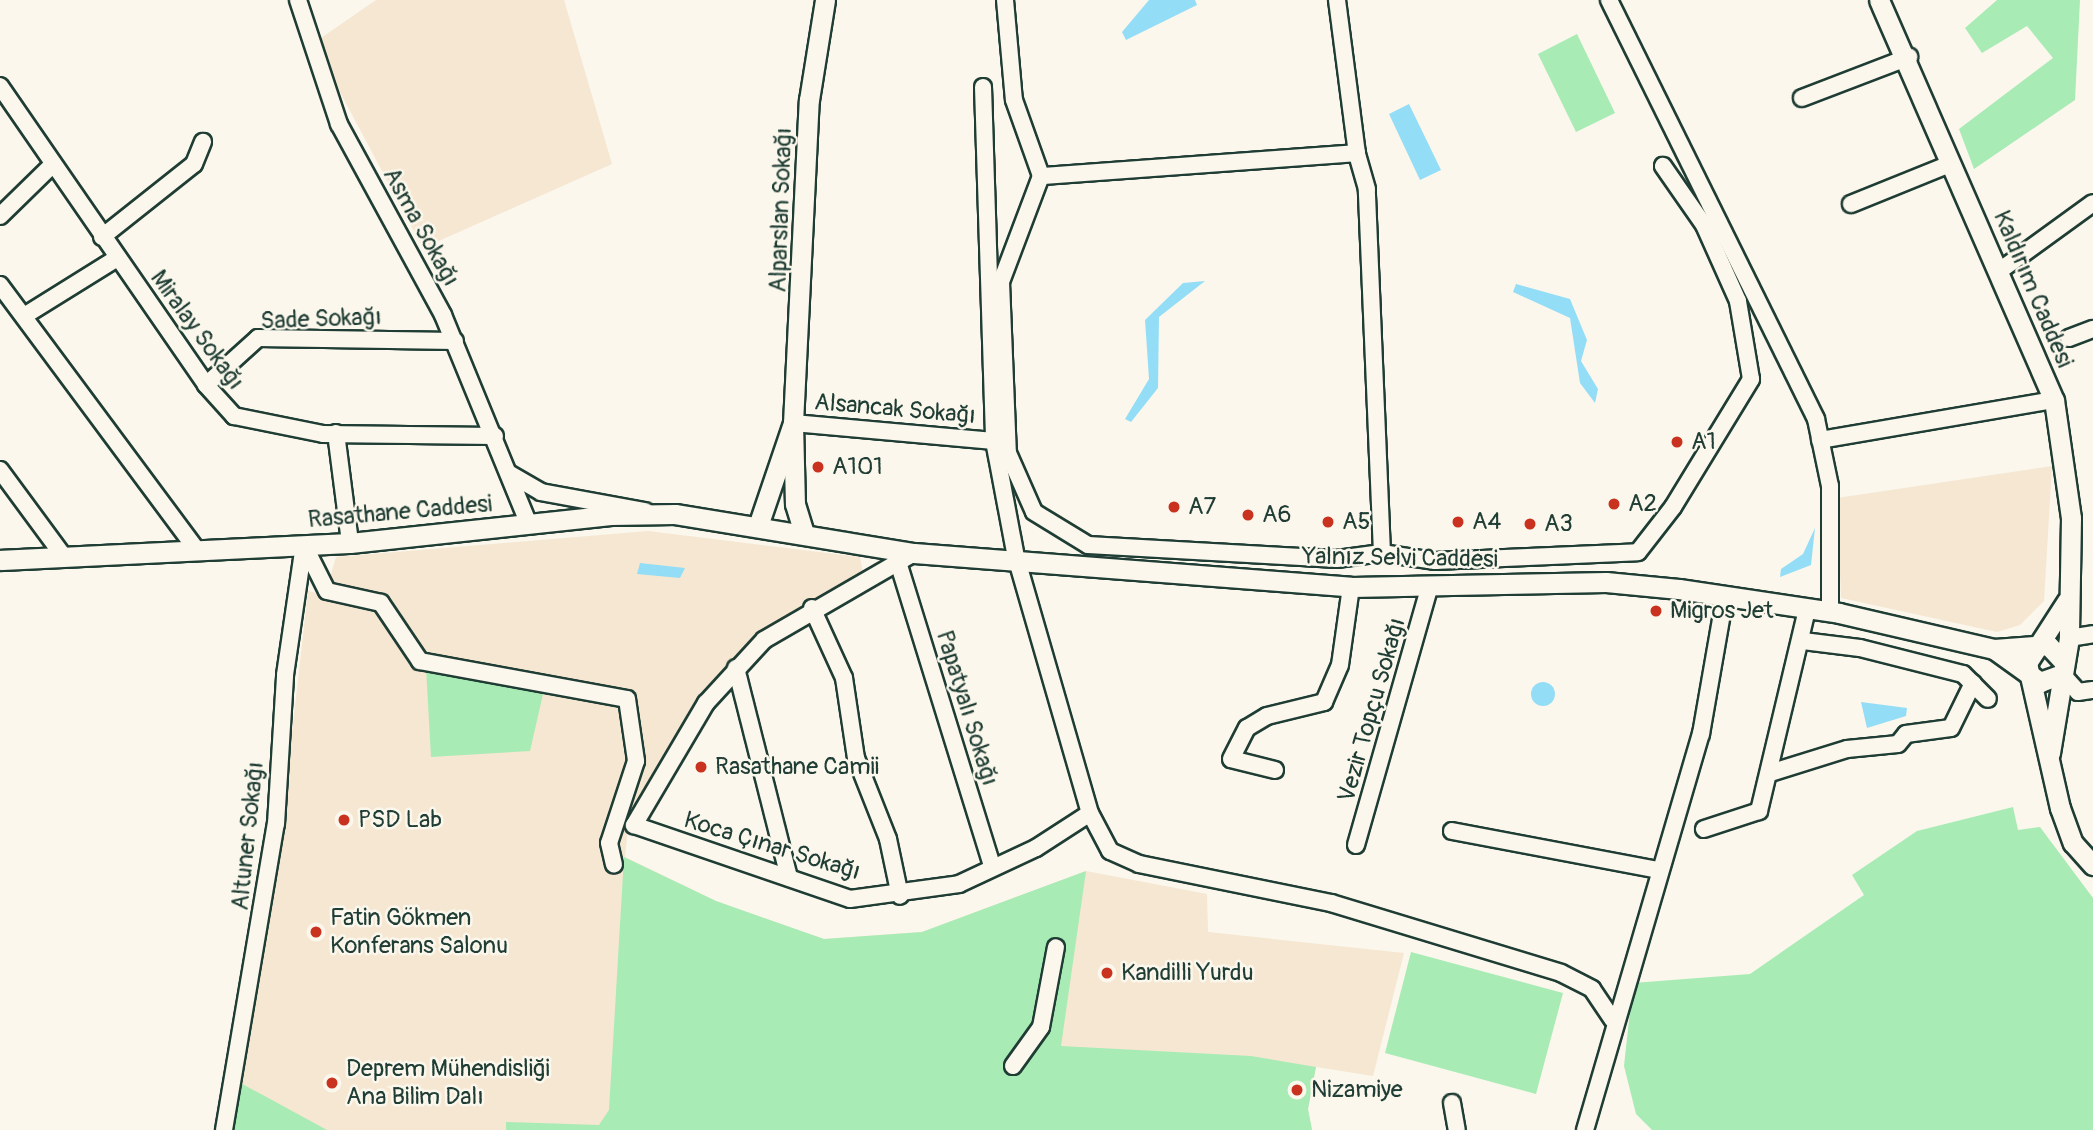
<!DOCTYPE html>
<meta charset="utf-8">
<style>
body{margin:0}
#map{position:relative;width:2093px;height:1130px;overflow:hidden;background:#fbf7ec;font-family:Pangolin,sans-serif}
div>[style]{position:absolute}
.built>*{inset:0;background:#f5e7d2}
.green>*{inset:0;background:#a8ebb5}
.water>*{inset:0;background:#94ddf6}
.round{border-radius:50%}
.roads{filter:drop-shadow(2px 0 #1f3d34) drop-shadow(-2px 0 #1f3d34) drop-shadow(0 2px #1f3d34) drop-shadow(0 -2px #1f3d34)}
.minor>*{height:16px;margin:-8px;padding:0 8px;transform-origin:8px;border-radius:8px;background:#fbf7ec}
.tertiary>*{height:19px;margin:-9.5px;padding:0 9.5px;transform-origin:9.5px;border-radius:9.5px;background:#fbf7ec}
.dots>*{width:19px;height:19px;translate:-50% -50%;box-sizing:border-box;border:4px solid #fbf7ec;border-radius:50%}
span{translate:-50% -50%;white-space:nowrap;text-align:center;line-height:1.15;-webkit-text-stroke:5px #fbf7ec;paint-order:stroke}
.street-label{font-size:24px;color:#1f3d34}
.poi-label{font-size:24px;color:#1f3d34}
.left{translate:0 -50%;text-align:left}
</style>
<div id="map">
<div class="built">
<div style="clip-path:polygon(376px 0,564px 0,612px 164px,423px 248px,340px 92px,321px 38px)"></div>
<div style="clip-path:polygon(2052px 466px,2044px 601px,2020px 625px,1997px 632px,1841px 598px,1837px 498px)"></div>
<div style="clip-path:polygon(648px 531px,860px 557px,865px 584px,814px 609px,692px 710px,628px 830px,625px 857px,716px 901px,824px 939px,922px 932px,1086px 871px,1207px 894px,1208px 932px,1404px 953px,1373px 1076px,1316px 1067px,1308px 1109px,1312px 1130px,230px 1130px,277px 866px,308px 591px,325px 595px,336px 557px)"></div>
</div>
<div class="green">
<div style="clip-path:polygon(1997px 0,2080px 0,2075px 100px,1974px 169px,1959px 129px,2053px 58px,2027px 26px,1982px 53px,1965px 28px)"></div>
<div style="clip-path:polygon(1577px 34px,1615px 113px,1576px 132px,1538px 54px)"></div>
<div style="clip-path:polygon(426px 667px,543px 694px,530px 751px,431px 757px)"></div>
<div style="clip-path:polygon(2013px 807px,2018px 830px,2040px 827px,2093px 898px,2093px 1130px,1652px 1130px,1636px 1114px,1624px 1066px,1633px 983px,1750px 974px,1864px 895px,1852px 875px,1917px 831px)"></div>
<div style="clip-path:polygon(624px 857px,716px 901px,824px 939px,922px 932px,1086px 871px,1061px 1046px,1251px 1056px,1316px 1067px,1308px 1109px,1312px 1130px,506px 1130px,506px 1122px,599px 1125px,609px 1110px)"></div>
<div style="clip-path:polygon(1411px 952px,1563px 993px,1536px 1094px,1385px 1053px)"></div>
<div style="clip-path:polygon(235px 1080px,327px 1130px,230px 1130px)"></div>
</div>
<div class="water">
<div style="clip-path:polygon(1149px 0,1195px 0,1197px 5px,1126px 40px,1122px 32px)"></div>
<div style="clip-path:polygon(1409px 104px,1441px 170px,1420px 180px,1389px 114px)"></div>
<div style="clip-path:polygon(1205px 281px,1159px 317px,1158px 388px,1131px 422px,1125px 419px,1149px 379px,1145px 320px,1183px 283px)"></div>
<div style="clip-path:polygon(1516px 284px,1570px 299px,1587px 340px,1581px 361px,1598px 389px,1595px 403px,1580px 383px,1570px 318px,1513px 292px)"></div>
<div style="clip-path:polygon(1815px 528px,1811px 565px,1780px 577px,1781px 569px,1803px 554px)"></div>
<div style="clip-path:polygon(640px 563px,685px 568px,680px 578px,637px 574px)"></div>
<div class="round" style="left:1531px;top:682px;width:24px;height:24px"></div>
<div style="clip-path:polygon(1861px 702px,1907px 708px,1906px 716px,1867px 728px)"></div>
</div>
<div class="roads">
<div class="minor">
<div style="left:298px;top:0;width:131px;rotate:71.7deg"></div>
<div style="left:339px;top:124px;width:217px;rotate:61.4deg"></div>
<div style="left:443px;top:315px;width:227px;rotate:67.7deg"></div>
<div style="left:1005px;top:0;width:100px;rotate:84.9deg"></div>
<div style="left:1014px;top:100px;width:81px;rotate:70.4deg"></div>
<div style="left:1041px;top:176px;width:113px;rotate:110.7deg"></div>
<div style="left:1001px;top:282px;width:171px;rotate:87.7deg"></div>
<div style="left:1008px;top:453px;width:64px;rotate:66.2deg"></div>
<div style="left:1034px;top:512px;width:63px;rotate:31.4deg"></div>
<div style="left:1088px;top:545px;width:249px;rotate:3.2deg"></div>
<div style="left:1337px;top:559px;width:45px;rotate:-7.6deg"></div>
<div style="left:1382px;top:553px;width:364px;rotate:-92.4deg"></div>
<div style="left:1367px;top:189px;width:37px;rotate:-106deg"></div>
<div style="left:1357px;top:153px;width:317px;rotate:175.8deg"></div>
<div style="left:1337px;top:0;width:154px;rotate:82.6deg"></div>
<div style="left:1609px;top:0;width:467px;rotate:63.7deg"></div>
<div style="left:1816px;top:419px;width:68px;rotate:78.2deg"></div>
<div style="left:1830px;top:486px;width:126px;rotate:90deg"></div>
<div style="left:0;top:86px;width:363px;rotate:55.4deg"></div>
<div style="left:206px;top:385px;width:42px;rotate:47.9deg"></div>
<div style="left:234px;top:416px;width:91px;rotate:11.4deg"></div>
<div style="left:323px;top:434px;width:172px;rotate:0.7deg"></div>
<div style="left:983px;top:87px;width:354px;rotate:88.2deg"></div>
<div style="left:994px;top:441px;width:118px;rotate:79.3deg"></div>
<div style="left:1016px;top:557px;width:266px;rotate:73.9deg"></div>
<div style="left:1090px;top:813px;width:43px;rotate:62.2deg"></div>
<div style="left:1110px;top:851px;width:32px;rotate:24deg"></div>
<div style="left:1139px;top:864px;width:196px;rotate:11.5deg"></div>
<div style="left:1331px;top:903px;width:240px;rotate:16.9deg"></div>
<div style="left:1561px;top:973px;width:35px;rotate:27deg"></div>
<div style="left:1592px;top:989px;width:37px;rotate:56deg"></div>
<div style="left:1802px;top:98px;width:115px;rotate:-21deg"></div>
<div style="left:1851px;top:204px;width:107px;rotate:-22deg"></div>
<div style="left:0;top:216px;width:73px;rotate:-44.4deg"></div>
<div style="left:102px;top:237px;width:117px;rotate:-38.4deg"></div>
<div style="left:194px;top:164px;width:24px;rotate:-68deg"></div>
<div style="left:2002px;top:269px;width:112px;rotate:-36deg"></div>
<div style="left:0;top:285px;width:327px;rotate:53.4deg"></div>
<div style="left:24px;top:316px;width:110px;rotate:-31.9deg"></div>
<div style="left:2069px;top:338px;width:26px;rotate:-21deg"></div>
<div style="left:206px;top:385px;width:70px;rotate:-42.1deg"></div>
<div style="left:258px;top:338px;width:197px;rotate:0.9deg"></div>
<div style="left:793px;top:423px;width:202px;rotate:5.1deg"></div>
<div style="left:336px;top:433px;width:111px;rotate:82.7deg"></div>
<div style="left:1820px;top:440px;width:237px;rotate:-9.7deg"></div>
<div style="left:0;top:470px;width:104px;rotate:53.6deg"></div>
<div style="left:510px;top:474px;width:36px;rotate:30deg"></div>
<div style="left:541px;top:492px;width:106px;rotate:10.4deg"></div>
<div style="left:304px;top:545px;width:51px;rotate:63.4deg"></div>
<div style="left:327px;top:591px;width:55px;rotate:12.5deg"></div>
<div style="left:381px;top:603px;width:70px;rotate:56.1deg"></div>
<div style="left:420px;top:661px;width:210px;rotate:10.4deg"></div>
<div style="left:627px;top:699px;width:63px;rotate:81.7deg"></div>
<div style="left:636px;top:761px;width:86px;rotate:108.2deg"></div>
<div style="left:609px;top:843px;width:22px;rotate:77deg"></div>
<div style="left:914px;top:553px;width:173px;rotate:149.9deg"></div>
<div style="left:764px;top:640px;width:86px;rotate:132.6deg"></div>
<div style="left:706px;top:703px;width:142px;rotate:120.5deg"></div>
<div style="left:634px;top:825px;width:228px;rotate:18.9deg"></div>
<div style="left:850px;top:899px;width:110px;rotate:-7.8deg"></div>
<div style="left:959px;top:884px;width:85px;rotate:-25.1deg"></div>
<div style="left:1036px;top:848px;width:64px;rotate:-32.9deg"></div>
<div style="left:1382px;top:553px;width:54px;rotate:8.6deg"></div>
<div style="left:1435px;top:561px;width:203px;rotate:-2.5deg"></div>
<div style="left:1638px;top:552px;width:57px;rotate:-52.1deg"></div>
<div style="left:1673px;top:507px;width:150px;rotate:-58.6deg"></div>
<div style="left:1751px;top:379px;width:79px;rotate:-99.5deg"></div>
<div style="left:1738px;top:301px;width:83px;rotate:-114.1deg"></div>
<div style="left:1704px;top:225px;width:72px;rotate:-124.8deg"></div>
<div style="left:898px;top:562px;width:320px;rotate:72.8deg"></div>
<div style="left:812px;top:608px;width:77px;rotate:65.4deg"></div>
<div style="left:844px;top:678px;width:81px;rotate:81.5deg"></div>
<div style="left:856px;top:758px;width:87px;rotate:68.4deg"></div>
<div style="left:888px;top:839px;width:58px;rotate:78.1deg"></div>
<div style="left:2069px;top:638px;width:24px;rotate:-9deg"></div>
<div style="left:1803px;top:641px;width:57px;rotate:7deg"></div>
<div style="left:1860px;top:648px;width:106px;rotate:14.2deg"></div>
<div style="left:1963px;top:674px;width:35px;rotate:45deg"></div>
<div style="left:736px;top:668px;width:216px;rotate:75.8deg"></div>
<div style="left:2062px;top:674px;width:24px;rotate:48deg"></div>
<div style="left:2078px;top:692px;width:15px;rotate:-8deg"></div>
<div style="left:1275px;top:770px;width:45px;rotate:-166deg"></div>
<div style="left:1231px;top:759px;width:35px;rotate:-63deg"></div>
<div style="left:1247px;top:728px;width:23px;rotate:-31deg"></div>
<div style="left:1267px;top:716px;width:59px;rotate:-13.8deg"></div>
<div style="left:1324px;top:702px;width:40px;rotate:-66.6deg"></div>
<div style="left:1340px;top:665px;width:79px;rotate:-82deg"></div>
<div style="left:1770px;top:773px;width:81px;rotate:-17.3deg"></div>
<div style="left:1847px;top:749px;width:51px;rotate:-5.6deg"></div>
<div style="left:1898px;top:744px;width:13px;rotate:-51deg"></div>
<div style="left:1906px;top:734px;width:45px;rotate:-7.6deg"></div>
<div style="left:1951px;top:728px;width:50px;rotate:-63.9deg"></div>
<div style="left:1704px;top:829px;width:58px;rotate:-18.1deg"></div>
<div style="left:1759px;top:811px;width:208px;rotate:-76.6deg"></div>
<div style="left:1452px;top:831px;width:210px;rotate:10.7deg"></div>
<div style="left:1356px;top:845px;width:269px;rotate:-74.1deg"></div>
<div style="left:1013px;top:1066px;width:48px;rotate:-54.3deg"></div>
<div style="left:1041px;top:1027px;width:81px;rotate:-79.4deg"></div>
<div style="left:1452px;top:1103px;width:27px;rotate:80deg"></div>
<div style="left:224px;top:1130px;width:310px;rotate:-80.4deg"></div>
<div style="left:276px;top:824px;width:149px;rotate:-86.5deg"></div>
<div style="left:285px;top:675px;width:131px;rotate:-81.7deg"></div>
<div style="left:1585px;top:1130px;width:413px;rotate:-73.7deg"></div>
<div style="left:1701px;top:734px;width:139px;rotate:-80.1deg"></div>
</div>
<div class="tertiary">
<div style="left:1879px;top:0;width:437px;rotate:66.4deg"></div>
<div style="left:2054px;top:400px;width:119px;rotate:81.8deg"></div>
<div style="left:2071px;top:518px;width:120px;rotate:91deg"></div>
<div style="left:2069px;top:638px;width:117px;rotate:99.4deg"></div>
<div style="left:793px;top:423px;width:323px;rotate:-87.2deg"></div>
<div style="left:809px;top:100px;width:101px;rotate:-80.9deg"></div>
<div style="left:759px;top:523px;width:106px;rotate:-71.2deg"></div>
<div style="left:793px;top:423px;width:81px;rotate:88.6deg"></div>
<div style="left:795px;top:504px;width:28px;rotate:73deg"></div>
<div style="left:0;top:560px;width:350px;rotate:-2.8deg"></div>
<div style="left:350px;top:543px;width:262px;rotate:-6.1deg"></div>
<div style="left:611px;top:515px;width:64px;rotate:-0.9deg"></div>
<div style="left:675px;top:514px;width:242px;rotate:9.3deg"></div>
<div style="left:914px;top:553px;width:438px;rotate:4.4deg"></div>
<div style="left:1351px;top:587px;width:255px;rotate:-1.1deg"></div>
<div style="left:1606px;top:582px;width:73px;rotate:5.5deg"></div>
<div style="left:1679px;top:589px;width:162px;rotate:8.5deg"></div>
<div style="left:1839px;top:613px;width:159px;rotate:13.1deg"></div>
<div style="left:1994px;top:649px;width:54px;rotate:-4.2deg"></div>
<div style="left:2048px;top:645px;width:23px;rotate:47deg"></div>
<div style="left:2067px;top:601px;width:74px;rotate:122.8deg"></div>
<div style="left:2027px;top:663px;width:149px;rotate:77.2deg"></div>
<div style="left:2060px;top:808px;width:37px;rotate:70deg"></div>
<div style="left:2073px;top:843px;width:30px;rotate:48deg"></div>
<div style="left:1994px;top:649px;width:57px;rotate:35.7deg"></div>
<div style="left:2040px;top:682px;width:23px;rotate:-20deg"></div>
</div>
</div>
<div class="dots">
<div style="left:1677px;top:442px;background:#c8321e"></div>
<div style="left:818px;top:467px;background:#c8321e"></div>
<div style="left:1614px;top:504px;background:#c8321e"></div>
<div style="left:1174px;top:507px;background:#c8321e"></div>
<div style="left:1248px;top:515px;background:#c8321e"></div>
<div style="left:1328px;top:522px;background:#c8321e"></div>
<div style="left:1458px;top:522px;background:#c8321e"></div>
<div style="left:1530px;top:524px;background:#c8321e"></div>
<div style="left:1656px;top:611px;background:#c8321e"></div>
<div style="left:701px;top:767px;background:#c8321e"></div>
<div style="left:344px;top:820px;background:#c8321e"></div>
<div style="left:316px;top:932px;background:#c8321e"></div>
<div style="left:1107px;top:973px;background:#c8321e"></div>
<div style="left:332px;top:1083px;background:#c8321e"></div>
<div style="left:1297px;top:1090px;background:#c8321e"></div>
</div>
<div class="street-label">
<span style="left:781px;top:210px;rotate:-88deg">Alparslan Sokağı</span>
<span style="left:421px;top:227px;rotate:61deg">Asma Sokağı</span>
<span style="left:2033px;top:289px;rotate:67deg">Kaldırım Caddesi</span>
<span style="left:321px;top:319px;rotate:-2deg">Sade Sokağı</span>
<span style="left:197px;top:330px;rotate:54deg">Miralay Sokağı</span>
<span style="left:895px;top:409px;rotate:5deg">Alsancak Sokağı</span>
<span style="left:400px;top:512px;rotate:-5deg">Rasathane Caddesi</span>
<span style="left:1400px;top:558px;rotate:1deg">Yalnız Selvi Caddesi</span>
<span style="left:967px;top:708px;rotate:73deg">Papatyalı Sokağı</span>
<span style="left:1372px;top:710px;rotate:-74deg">Vezir Topçu Sokağı</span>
<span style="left:248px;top:836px;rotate:-84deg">Altuner Sokağı</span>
<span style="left:772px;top:846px;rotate:17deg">Koca Çınar Sokağı</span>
</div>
<div class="poi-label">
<span class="left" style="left:1691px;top:442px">A1</span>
<span class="left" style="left:832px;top:467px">A101</span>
<span class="left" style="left:1628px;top:504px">A2</span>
<span class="left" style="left:1188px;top:507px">A7</span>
<span class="left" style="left:1262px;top:515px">A6</span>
<span class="left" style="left:1342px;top:522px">A5</span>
<span class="left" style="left:1472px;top:522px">A4</span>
<span class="left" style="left:1544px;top:524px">A3</span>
<span class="left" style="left:1670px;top:611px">Migros Jet</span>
<span class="left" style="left:715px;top:767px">Rasathane Camii</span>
<span class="left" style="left:358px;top:820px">PSD Lab</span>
<span class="left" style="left:330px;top:932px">Fatin Gökmen<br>Konferans Salonu</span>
<span class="left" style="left:1121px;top:973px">Kandilli Yurdu</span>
<span class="left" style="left:346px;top:1083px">Deprem Mühendisliği<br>Ana Bilim Dalı</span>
<span class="left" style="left:1311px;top:1090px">Nizamiye</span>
</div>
</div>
